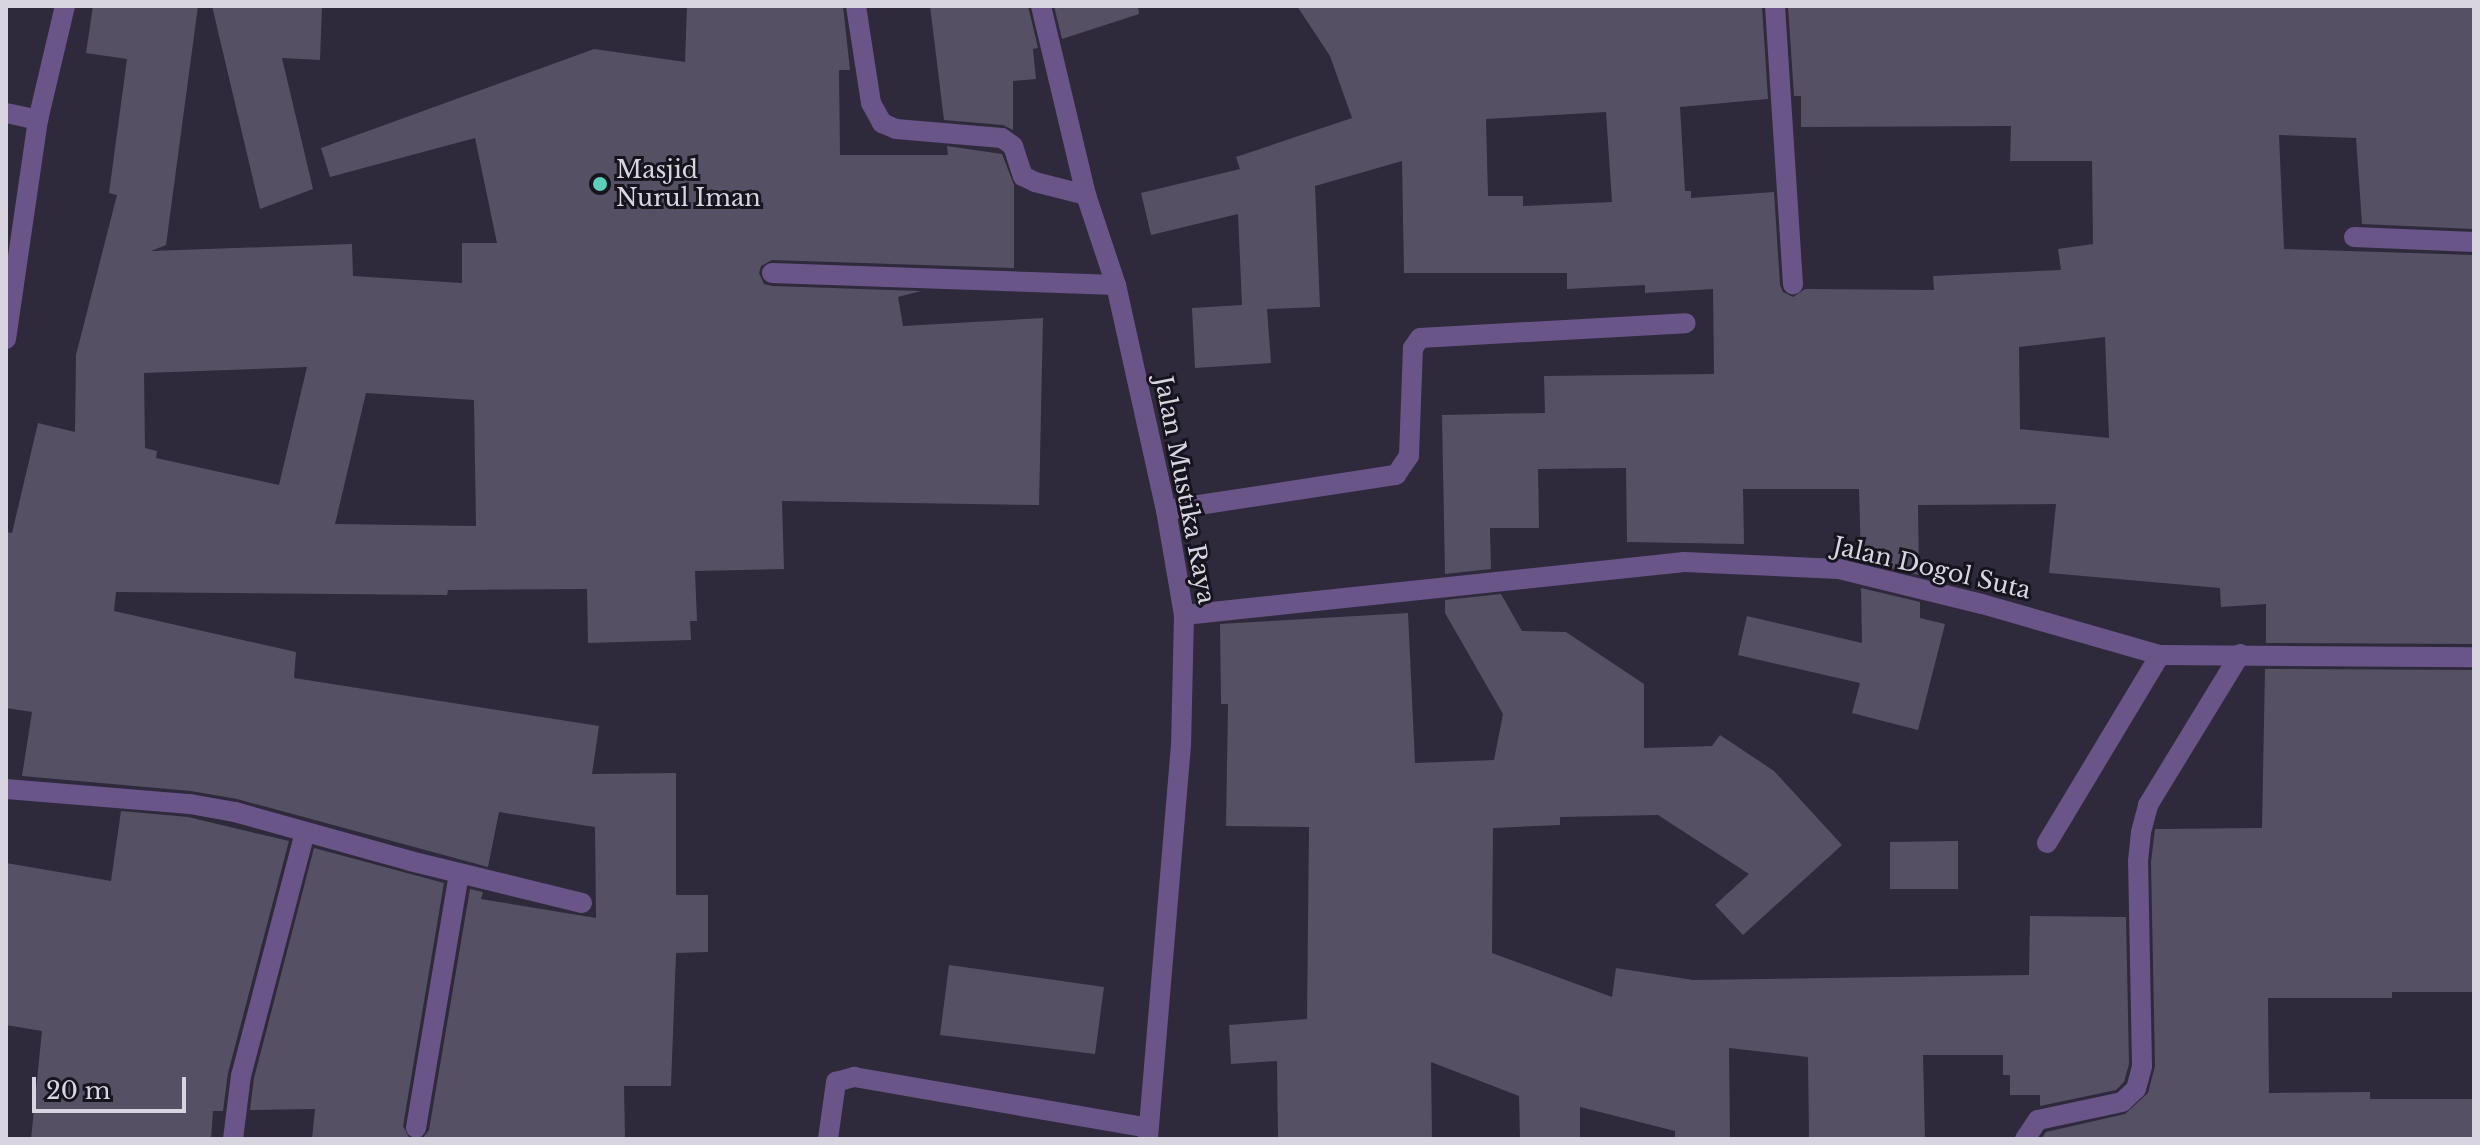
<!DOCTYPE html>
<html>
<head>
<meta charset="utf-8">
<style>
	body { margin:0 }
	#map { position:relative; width:2480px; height:1145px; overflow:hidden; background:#2f293c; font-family:"Libre Baskerville",serif }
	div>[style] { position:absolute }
	.building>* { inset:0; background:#565065 }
	.minor>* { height:20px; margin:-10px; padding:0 10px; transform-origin:10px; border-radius:10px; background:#695588 }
	.dots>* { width:22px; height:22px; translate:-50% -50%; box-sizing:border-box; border:4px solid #16141c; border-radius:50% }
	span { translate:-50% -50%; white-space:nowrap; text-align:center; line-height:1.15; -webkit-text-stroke:6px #16141c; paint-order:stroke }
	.poi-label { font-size:24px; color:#d8d5e1 }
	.left { translate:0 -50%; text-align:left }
	.street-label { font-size:24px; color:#d8d5e1 }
	.frame { position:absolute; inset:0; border:8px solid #d8d5e1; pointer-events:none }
	.scale { position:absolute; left:32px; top:1077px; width:154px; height:36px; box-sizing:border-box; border:4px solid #d8d5e1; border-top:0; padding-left:10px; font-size:24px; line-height:28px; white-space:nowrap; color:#d8d5e1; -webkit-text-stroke:6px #16141c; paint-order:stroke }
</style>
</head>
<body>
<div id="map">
	<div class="building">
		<div style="clip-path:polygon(evenodd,93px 6px,198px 6px,166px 245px,151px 251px,352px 244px,353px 276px,462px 283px,462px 243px,497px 243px,475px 138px,330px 177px,321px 148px,594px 49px,685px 62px,687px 6px,843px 6px,850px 70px,839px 70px,840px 155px,948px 155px,947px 146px,1002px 154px,1014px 185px,1014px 268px,772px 260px,761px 266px,759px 273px,764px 284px,772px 286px,921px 291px,898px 297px,903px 326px,1043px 318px,1039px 505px,782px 501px,784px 569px,695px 571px,697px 621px,690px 621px,691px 640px,588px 643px,587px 589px,448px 590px,447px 595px,116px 592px,114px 611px,296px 652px,294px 678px,599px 726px,592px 774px,676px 773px,676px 895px,708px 895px,708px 952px,676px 953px,671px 1086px,624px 1086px,625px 1139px,422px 1139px,429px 1130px,470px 889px,483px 892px,481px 899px,596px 918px,595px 827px,499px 812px,488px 867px,237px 799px,191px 791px,22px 776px,32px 712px,6px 708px,6px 532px,12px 533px,38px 423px,75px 432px,76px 355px,117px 195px,109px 193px,127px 59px,86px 53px,93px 6px,307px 367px,279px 485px,156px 458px,157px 451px,145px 448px,144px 373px,307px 367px,93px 6px,366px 393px,474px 400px,476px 526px,335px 524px,366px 393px)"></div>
		<div style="clip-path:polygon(212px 6px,322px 6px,320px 60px,282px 58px,313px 189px,260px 209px)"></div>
		<div style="clip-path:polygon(930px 6px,1028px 6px,1038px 48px,1033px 49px,1036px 79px,1013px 81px,1013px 130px,1003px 125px,944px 120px)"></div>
		<div style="clip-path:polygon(1054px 6px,1138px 6px,1139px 14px,1062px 39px)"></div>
		<div style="clip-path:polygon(evenodd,1297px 6px,1762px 6px,1768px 99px,1680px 107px,1685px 191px,1691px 191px,1691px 198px,1774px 192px,1780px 285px,1783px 292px,1793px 297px,1805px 289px,1934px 290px,1933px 276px,2061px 270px,2058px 249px,2093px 244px,2092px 161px,2010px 161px,2011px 126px,1801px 127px,1801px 96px,1794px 96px,1788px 6px,2474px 6px,2474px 229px,2362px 224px,2356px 138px,2279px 135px,2284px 249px,2474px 255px,2474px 644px,2266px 643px,2266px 604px,2221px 607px,2220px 588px,2049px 573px,2056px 504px,1918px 505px,1919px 575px,1861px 561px,1859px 489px,1743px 489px,1744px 544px,1627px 542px,1626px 468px,1538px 469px,1539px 528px,1490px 528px,1491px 569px,1445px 574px,1442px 415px,1545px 413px,1544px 376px,1714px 374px,1713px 289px,1645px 293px,1645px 285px,1567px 289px,1567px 273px,1404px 273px,1402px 161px,1315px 186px,1320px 307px,1267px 309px,1271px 363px,1195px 368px,1192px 308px,1242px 305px,1238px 214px,1151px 235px,1141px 193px,1240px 169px,1236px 157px,1352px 118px,1330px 56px,1297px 6px,1606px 112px,1612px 202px,1523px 206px,1523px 196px,1488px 196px,1486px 119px,1606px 112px,1297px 6px,2105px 337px,2109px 438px,2020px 429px,2019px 347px,2105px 337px)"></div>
		<div style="clip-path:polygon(1861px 588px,1920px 602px,1920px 618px,1945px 624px,1918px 730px,1852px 713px,1860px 683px,1738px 655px,1747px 616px,1862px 643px)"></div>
		<div style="clip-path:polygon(1501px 594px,1522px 631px,1566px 632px,1644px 684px,1644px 748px,1712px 746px,1720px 735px,1774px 771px,1842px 845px,1743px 935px,1715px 905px,1749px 874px,1658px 815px,1560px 817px,1560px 825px,1493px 828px,1492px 953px,1612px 997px,1616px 968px,1693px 980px,2029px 975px,2030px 916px,2126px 917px,2129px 1064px,2124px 1082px,2116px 1090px,2040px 1106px,2040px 1095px,2010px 1095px,2010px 1075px,2003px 1075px,2003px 1055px,1923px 1055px,1925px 1139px,1809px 1139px,1808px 1057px,1729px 1048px,1730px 1139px,1675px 1139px,1675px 1131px,1580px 1107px,1580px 1139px,1520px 1139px,1519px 1096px,1431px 1062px,1432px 1139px,1278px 1139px,1277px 1061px,1231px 1064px,1229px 1025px,1307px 1019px,1309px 827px,1226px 826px,1228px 704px,1221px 704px,1220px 624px,1408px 613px,1415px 763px,1494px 760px,1503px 714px,1445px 613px,1445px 600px)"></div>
		<div style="clip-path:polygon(2265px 669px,2474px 670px,2474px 992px,2392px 992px,2392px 998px,2268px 998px,2269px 1093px,2370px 1092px,2370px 1099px,2474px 1099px,2474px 1139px,2041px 1139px,2046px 1132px,2125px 1114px,2148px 1093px,2155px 1066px,2151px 862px,2155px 829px,2262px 828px)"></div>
		<div style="clip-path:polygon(121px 811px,188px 817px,289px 841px,228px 1073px,223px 1111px,213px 1111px,211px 1139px,31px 1139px,42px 1031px,6px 1025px,6px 863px,111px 881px)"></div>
		<div style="clip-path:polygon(1958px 841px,1958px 889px,1890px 889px,1890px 842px)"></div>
		<div style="clip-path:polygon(314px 848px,444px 883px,403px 1126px,410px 1139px,312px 1139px,315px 1109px,250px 1110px,254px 1078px)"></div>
		<div style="clip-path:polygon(949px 965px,1104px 987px,1095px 1054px,940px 1035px)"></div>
	</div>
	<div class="minor">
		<div style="left:856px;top:6px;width:98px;rotate:81.2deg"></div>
		<div style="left:871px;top:103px;width:23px;rotate:61deg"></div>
		<div style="left:882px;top:123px;width:15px;rotate:23deg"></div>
		<div style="left:896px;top:129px;width:106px;rotate:4.9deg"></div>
		<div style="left:1002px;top:138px;width:14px;rotate:36deg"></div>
		<div style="left:1013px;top:146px;width:32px;rotate:72deg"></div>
		<div style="left:1023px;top:176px;width:13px;rotate:27deg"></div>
		<div style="left:1035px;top:182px;width:53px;rotate:14.3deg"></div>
		<div style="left:1041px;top:6px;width:194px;rotate:76.6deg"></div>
		<div style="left:1086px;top:195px;width:95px;rotate:71.6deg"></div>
		<div style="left:1116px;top:285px;width:230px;rotate:77.5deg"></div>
		<div style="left:1166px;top:510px;width:107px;rotate:80.3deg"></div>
		<div style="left:1184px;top:615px;width:130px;rotate:91.3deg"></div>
		<div style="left:1181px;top:745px;width:395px;rotate:94.8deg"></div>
		<div style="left:1775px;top:6px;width:279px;rotate:86.3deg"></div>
		<div style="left:6px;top:113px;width:33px;rotate:12deg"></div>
		<div style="left:2354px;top:237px;width:120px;rotate:2.4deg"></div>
		<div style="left:772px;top:273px;width:344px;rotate:2deg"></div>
		<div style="left:6px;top:339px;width:221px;rotate:-81.7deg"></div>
		<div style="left:38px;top:120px;width:117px;rotate:-76.7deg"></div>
		<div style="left:1166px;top:510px;width:233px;rotate:-8.7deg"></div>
		<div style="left:1396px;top:475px;width:23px;rotate:-56deg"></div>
		<div style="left:1409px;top:456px;width:108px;rotate:-87.9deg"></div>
		<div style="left:1413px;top:348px;width:12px;rotate:-55deg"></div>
		<div style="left:1420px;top:338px;width:266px;rotate:-3.2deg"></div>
		<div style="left:1184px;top:615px;width:503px;rotate:-6.05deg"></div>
		<div style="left:1684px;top:562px;width:155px;rotate:2.6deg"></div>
		<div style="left:1839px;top:569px;width:147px;rotate:13.8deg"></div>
		<div style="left:1982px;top:604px;width:185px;rotate:16deg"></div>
		<div style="left:2160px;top:655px;width:314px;rotate:0.4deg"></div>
		<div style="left:6px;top:789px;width:185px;rotate:4.7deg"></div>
		<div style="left:190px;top:804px;width:46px;rotate:10.1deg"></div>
		<div style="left:235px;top:812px;width:182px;rotate:15.6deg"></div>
		<div style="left:410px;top:861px;width:177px;rotate:13.7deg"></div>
		<div style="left:2047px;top:843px;width:219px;rotate:-59deg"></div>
		<div style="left:416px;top:1128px;width:258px;rotate:-80.4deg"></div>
		<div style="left:233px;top:1139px;width:64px;rotate:-82.8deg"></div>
		<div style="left:241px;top:1076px;width:252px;rotate:-75.3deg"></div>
		<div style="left:828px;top:1139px;width:58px;rotate:-82deg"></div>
		<div style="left:836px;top:1082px;width:19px;rotate:-16deg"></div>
		<div style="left:854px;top:1077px;width:299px;rotate:9.8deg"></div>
		<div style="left:2025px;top:1139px;width:23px;rotate:-56deg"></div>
		<div style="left:2038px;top:1120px;width:86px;rotate:-12.1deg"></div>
		<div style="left:2122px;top:1102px;width:19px;rotate:-43deg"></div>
		<div style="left:2136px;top:1089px;width:24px;rotate:-75deg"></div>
		<div style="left:2142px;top:1066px;width:205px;rotate:-91.1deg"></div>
		<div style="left:2138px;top:861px;width:29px;rotate:-84deg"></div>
		<div style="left:2141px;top:832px;width:28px;rotate:-75deg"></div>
		<div style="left:2148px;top:805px;width:177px;rotate:-58.6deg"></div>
	</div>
	<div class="dots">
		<div style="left:600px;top:184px;background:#5cceba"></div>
	</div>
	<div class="poi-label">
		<span class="left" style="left:616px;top:184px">Masjid<br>Nurul Iman</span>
	</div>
	<div class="street-label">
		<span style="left:1185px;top:490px;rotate:79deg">Jalan Mustika Raya</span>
		<span style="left:1932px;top:568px;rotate:13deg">Jalan Dogol Suta</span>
	</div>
	<div class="frame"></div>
	<div class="scale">20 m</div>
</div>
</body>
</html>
